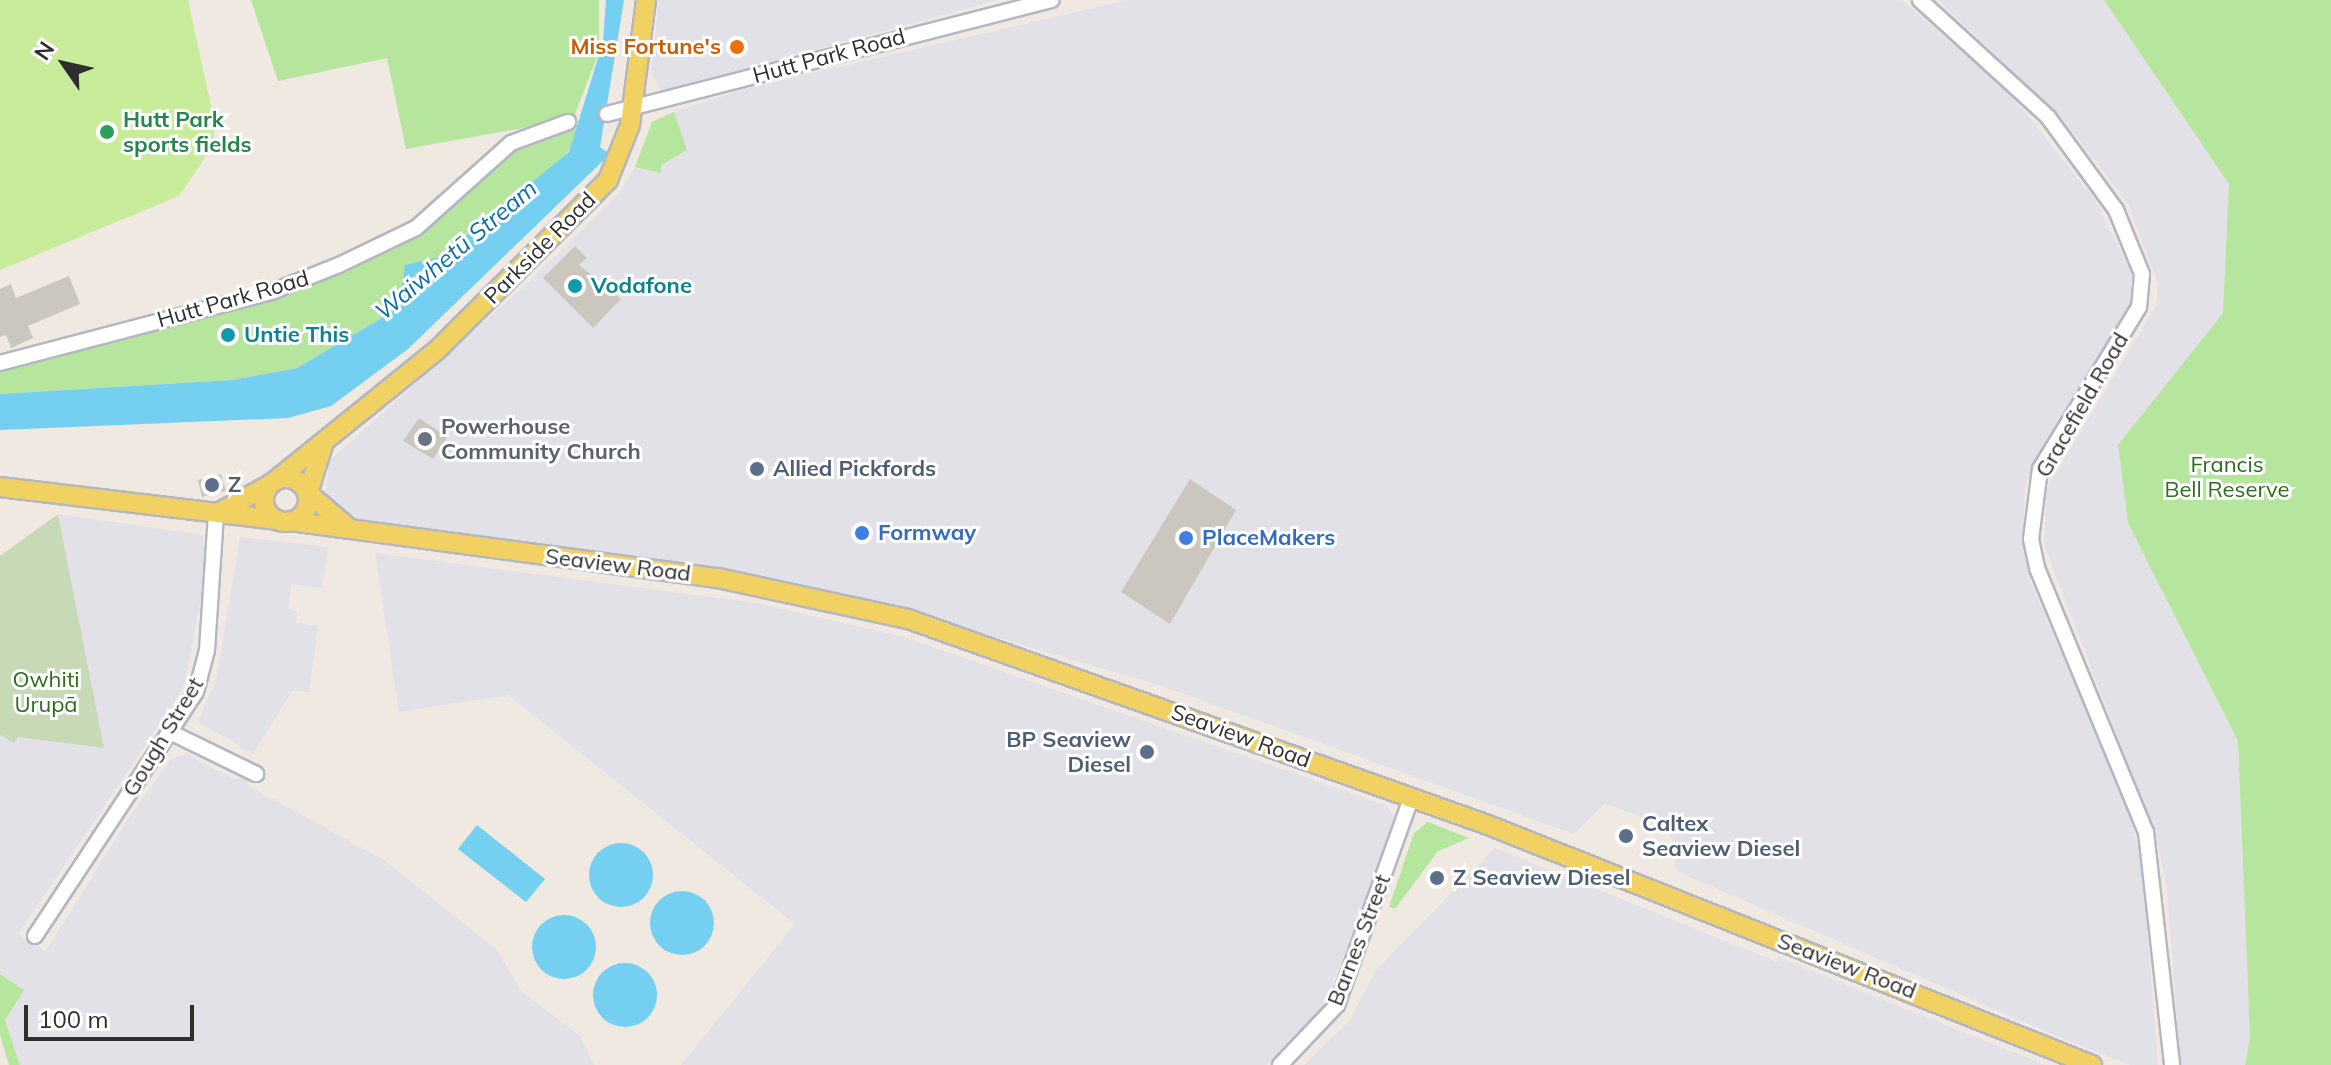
<!DOCTYPE html>
<html>
<head>
<meta charset="utf-8">
<style>
	body { margin:0 }
	#map { position:relative; width:2331px; height:1065px; overflow:hidden; background:#efe9e1; font-family:Mulish,sans-serif }
	div>[style] { position:absolute }
	.industrial>* { inset:0; background:#e3e1e8 }
	.green>* { inset:0; background:#b6e59e }
	.cemetery>* { inset:0; background:#c8d9b8 }
	.pitch>* { inset:0; background:#c9ec9a }
	.water>* { inset:0; background:#75cff0 }
	.round { border-radius:50% }
	.building>* { inset:0; background:#cbc7bf }
	.roads { filter:drop-shadow(2px 0 #b4b7c1) drop-shadow(-2px 0 #b4b7c1) drop-shadow(0 2px #b4b7c1) drop-shadow(0 -2px #b4b7c1) }
	.minor>* { height:14px; margin:-7px; padding:0 7px; transform-origin:7px; border-radius:7px; background:#fff }
	.major>* { height:18px; margin:-9px; padding:0 9px; transform-origin:9px; border-radius:9px; background:#f2d163 }
	.major>.ring { margin:-9px; padding:0; box-sizing:content-box; background:none; border:18px solid #f2d163; border-radius:50% }
	.dots>* { width:22px; height:22px; translate:-50% -50%; box-sizing:border-box; border:4px solid #fff; border-radius:50% }
	span { translate:-50% -50%; white-space:nowrap; text-align:center; line-height:1.15; -webkit-text-stroke:6px #fff; paint-order:stroke }
	.food-label { font-size:22px; color:#c56008; font-weight:700 }
	.right { translate:-100% -50%; text-align:right }
	.street-label { font-size:22px; color:#2e2e2e }
	.leisure-label { font-size:22px; color:#27864d; font-weight:700 }
	.left { translate:0 -50%; text-align:left }
	.culture-label { font-size:22px; color:#0d838f; font-weight:700 }
	.worship-label { font-size:22px; color:#5b616d; font-weight:700 }
	.park-label { font-size:22px; color:#2c6e1b }
	.service-label { font-size:22px; color:#4e5e75; font-weight:700 }
	.shop-label { font-size:22px; color:#366cbe; font-weight:700 }
	.water-label { font-size:24px; color:#0d6fa3; font-style:italic }
	.north { position:absolute; left:24px; top:24px; width:80px; height:80px; -webkit-text-stroke:6px #fff; paint-order:stroke; rotate:304deg; font-size:22px; font-weight:700; line-height:32px; text-align:center; color:#2e2e2e }
	.north::after { content:''; display:block; margin:auto; width:28px; height:36px; background:#2e2e2e; clip-path:polygon(50% 0,100% 100%,50% 72%,0 100%) }
	.scale { position:absolute; left:24px; top:1005px; width:170px; height:36px; box-sizing:border-box; border:4px solid #2e2e2e; border-top:0; padding-left:10px; font-size:24px; line-height:28px; white-space:nowrap; color:#2e2e2e; -webkit-text-stroke:6px #fff; paint-order:stroke }
</style>
</head>
<body>
<div id="map">
	<div class="industrial">
		<div style="clip-path:polygon(659px 0,998px 0,662px 92px,651px 73px)"></div>
		<div style="clip-path:polygon(1128px 0,1902px 0,2011px 95px,2095px 200px,2131px 272px,2131px 301px,2025px 485px,2023px 535px,2030px 581px,2128px 808px,2142px 866px,2158px 1065px,2130px 1065px,2061px 1038px,1676px 871px,1674px 841px,1662px 825px,1605px 803px,1574px 834px,1162px 686px,869px 600px,760px 578px,351px 523px,325px 501px,329px 461px,532px 279px,619px 193px,635px 167px,647px 172px,687px 150px,674px 112px,744px 89px)"></div>
		<div style="clip-path:polygon(1938px 0,2104px 0,2229px 184px,2223px 313px,2118px 446px,2128px 523px,2238px 741px,2250px 1038px,2245px 1065px,2180px 1065px,2167px 889px,2157px 839px,2044px 545px,2047px 488px,2156px 306px,2158px 283px,2128px 204px,2063px 119px)"></div>
		<div style="clip-path:polygon(58px 514px,203px 535px,206px 574px,183px 689px,18px 934px,46px 951px,132px 813px,171px 759px,186px 754px,234px 779px,243px 774px,250px 779px,247px 785px,384px 860px,497px 950px,521px 991px,581px 1037px,594px 1065px,20px 1065px,5px 1020px,23px 990px,0 974px,0 735px,14px 743px,18px 737px,104px 748px)"></div>
		<div style="clip-path:polygon(240px 537px,328px 547px,322px 588px,292px 584px,288px 609px,297px 611px,296px 623px,318px 626px,309px 692px,292px 691px,253px 754px,198px 721px,217px 677px)"></div>
		<div style="clip-path:polygon(375px 553px,757px 603px,901px 636px,1385px 805px,1396px 818px,1392px 834px,1324px 1005px,1266px 1065px,681px 1065px,795px 924px,508px 695px,399px 712px)"></div>
		<div style="clip-path:polygon(1495px 848px,1778px 962px,1778px 957px,2045px 1065px,1304px 1065px,1350px 1020px,1375px 971px)"></div>
	</div>
	<div class="green">
		<div style="clip-path:polygon(251px 0,599px 0,599px 52px,573px 119px,406px 149px,387px 58px,278px 81px)"></div>
		<div style="clip-path:polygon(2104px 0,2331px 0,2331px 1065px,2245px 1065px,2250px 1038px,2238px 741px,2128px 523px,2118px 445px,2223px 313px,2229px 184px)"></div>
		<div style="clip-path:polygon(674px 112px,687px 150px,661px 165px,661px 173px,635px 167px,652px 122px)"></div>
		<div style="clip-path:polygon(577px 129px,569px 151px,537px 184px,440px 257px,412px 266px,401px 295px,380px 319px,297px 368px,232px 380px,0 394px,0 370px,299px 289px,397px 248px,501px 156px,527px 141px)"></div>
		<div style="clip-path:polygon(1428px 822px,1469px 838px,1438px 851px,1395px 909px,1389px 907px,1414px 833px)"></div>
		<div style="clip-path:polygon(0 974px,24px 990px,5px 1020px,20px 1065px,9px 1065px,0 1035px)"></div>
	</div>
	<div class="cemetery">
		<div style="clip-path:polygon(58px 514px,104px 748px,18px 737px,14px 743px,0 735px,0 556px)"></div>
	</div>
	<div class="pitch">
		<div style="clip-path:polygon(0 0,188px 0,214px 120px,214px 144px,179px 196px,0 270px)"></div>
	</div>
	<div class="water">
		<div style="clip-path:polygon(606px 0,624px 0,600px 147px,610px 154px,408px 349px,331px 406px,288px 418px,0 430px,0 394px,232px 380px,297px 368px,380px 319px,401px 295px,405px 265px,440px 257px,569px 152px,603px 42px)"></div>
		<div style="clip-path:polygon(477px 825px,545px 879px,526px 902px,458px 849px)"></div>
		<div class="round" style="left:589px;top:843px;width:64px;height:64px"></div>
		<div class="round" style="left:650px;top:891px;width:64px;height:64px"></div>
		<div class="round" style="left:532px;top:915px;width:64px;height:64px"></div>
		<div class="round" style="left:593px;top:963px;width:64px;height:64px"></div>
	</div>
	<div class="building">
		<div style="clip-path:polygon(575px 246px,587px 258px,579px 265px,621px 299px,593px 328px,543px 278px)"></div>
		<div style="clip-path:polygon(69px 276px,80px 304px,28px 326px,33px 338px,11px 348px,6px 335px,0 337px,0 289px,11px 284px,16px 298px)"></div>
		<div style="clip-path:polygon(419px 418px,447px 437px,433px 459px,403px 441px)"></div>
		<div style="clip-path:polygon(221px 474px,226px 491px,202px 497px,198px 480px)"></div>
		<div style="clip-path:polygon(1190px 479px,1236px 510px,1170px 624px,1121px 592px)"></div>
	</div>
	<div class="roads">
		<div class="minor">
			<div style="left:1920px;top:0;width:173px;rotate:42.4deg"></div>
			<div style="left:2048px;top:117px;width:115px;rotate:53.8deg"></div>
			<div style="left:2116px;top:210px;width:69px;rotate:67.9deg"></div>
			<div style="left:2142px;top:274px;width:33px;rotate:95deg"></div>
			<div style="left:2139px;top:307px;width:190px;rotate:121.4deg"></div>
			<div style="left:2040px;top:469px;width:71px;rotate:97.3deg"></div>
			<div style="left:2031px;top:539px;width:30px;rotate:78deg"></div>
			<div style="left:2037px;top:568px;width:286px;rotate:67.6deg"></div>
			<div style="left:2146px;top:832px;width:234px;rotate:83.6deg"></div>
			<div style="left:607px;top:114px;width:459px;rotate:-14.4deg"></div>
			<div style="left:0;top:363px;width:280px;rotate:-14.7deg"></div>
			<div style="left:271px;top:292px;width:73px;rotate:-21.7deg"></div>
			<div style="left:339px;top:265px;width:85px;rotate:-25.7deg"></div>
			<div style="left:416px;top:228px;width:127px;rotate:-41.8deg"></div>
			<div style="left:511px;top:143px;width:61px;rotate:-20.2deg"></div>
			<div style="left:170px;top:732px;width:96px;rotate:26deg"></div>
			<div style="left:35px;top:936px;width:292px;rotate:-56.6deg"></div>
			<div style="left:196px;top:692px;width:43px;rotate:-75.3deg"></div>
			<div style="left:207px;top:650px;width:137px;rotate:-86.2deg"></div>
			<div style="left:1280px;top:1065px;width:83px;rotate:-46.5deg"></div>
			<div style="left:1337px;top:1005px;width:220px;rotate:-70.3deg"></div>
		</div>
		<div class="major">
			<div style="left:324px;top:442px;width:53px;rotate:107.4deg"></div>
			<div style="left:308px;top:493px;width:55px;rotate:40.6deg"></div>
			<div class="ring" style="left:264px;top:478px;width:26px;height:26px"></div>
			<div style="left:276px;top:480px;width:207px;rotate:-38.9deg"></div>
			<div style="left:437px;top:350px;width:241px;rotate:-44.8deg"></div>
			<div style="left:608px;top:180px;width:59px;rotate:-68.2deg"></div>
			<div style="left:630px;top:125px;width:126px;rotate:-82.7deg"></div>
			<div style="left:0;top:487px;width:280px;rotate:6.8deg"></div>
			<div style="left:218px;top:513px;width:60px;rotate:-28.7deg"></div>
			<div style="left:290px;top:521px;width:432px;rotate:7.6deg"></div>
			<div style="left:718px;top:578px;width:194px;rotate:12.2deg"></div>
			<div style="left:908px;top:619px;width:615px;rotate:19.55deg"></div>
			<div style="left:1488px;top:825px;width:650px;rotate:21.67deg"></div>
		</div>
	</div>
	<div class="dots">
		<div style="left:737px;top:47px;background:#e8710a"></div>
		<div style="left:107px;top:132px;background:#2e9e5b"></div>
		<div style="left:575px;top:286px;background:#0f9aa8"></div>
		<div style="left:228px;top:335px;background:#0f9aa8"></div>
		<div style="left:425px;top:439px;background:#6b7280"></div>
		<div style="left:757px;top:469px;background:#5c6f8a"></div>
		<div style="left:212px;top:485px;background:#5c6f8a"></div>
		<div style="left:862px;top:533px;background:#3f7fe0"></div>
		<div style="left:1186px;top:538px;background:#3f7fe0"></div>
		<div style="left:1147px;top:752px;background:#5c6f8a"></div>
		<div style="left:1626px;top:836px;background:#5c6f8a"></div>
		<div style="left:1437px;top:878px;background:#5c6f8a"></div>
	</div>
	<div class="food-label">
		<span class="right" style="left:721px;top:47px">Miss Fortune's</span>
	</div>
	<div class="street-label">
		<span style="left:829px;top:56px;rotate:-15deg">Hutt Park Road</span>
		<span style="left:540px;top:248px;rotate:-45deg">Parkside Road</span>
		<span style="left:233px;top:299px;rotate:-16deg">Hutt Park Road</span>
		<span style="left:2082px;top:405px;rotate:-60deg">Gracefield Road</span>
		<span style="left:618px;top:565px;rotate:7deg">Seaview Road</span>
		<span style="left:1241px;top:736px;rotate:20deg">Seaview Road</span>
		<span style="left:163px;top:737px;rotate:-59deg">Gough Street</span>
		<span style="left:1359px;top:940px;rotate:-69deg">Barnes Street</span>
		<span style="left:1847px;top:966px;rotate:21deg">Seaview Road</span>
	</div>
	<div class="leisure-label">
		<span class="left" style="left:123px;top:132px">Hutt Park<br>sports fields</span>
	</div>
	<div class="culture-label">
		<span class="left" style="left:591px;top:286px">Vodafone</span>
		<span class="left" style="left:244px;top:335px">Untie This</span>
	</div>
	<div class="worship-label">
		<span class="left" style="left:441px;top:439px">Powerhouse<br>Community Church</span>
	</div>
	<div class="park-label">
		<span style="left:2227px;top:477px">Francis<br>Bell Reserve</span>
		<span style="left:46px;top:692px">Owhiti<br>Urupā</span>
	</div>
	<div class="service-label">
		<span class="left" style="left:773px;top:469px">Allied Pickfords</span>
		<span class="left" style="left:228px;top:485px">Z</span>
		<span class="right" style="left:1131px;top:752px">BP Seaview<br>Diesel</span>
		<span class="left" style="left:1642px;top:836px">Caltex<br>Seaview Diesel</span>
		<span class="left" style="left:1453px;top:878px">Z Seaview Diesel</span>
	</div>
	<div class="shop-label">
		<span class="left" style="left:878px;top:533px">Formway</span>
		<span class="left" style="left:1202px;top:538px">PlaceMakers</span>
	</div>
	<div class="water-label">
		<span style="left:456px;top:250px;rotate:-40deg">Waiwhetū Stream</span>
	</div>
	<div class="north">N</div>
	<div class="scale">100 m</div>
</div>
</body>
</html>
